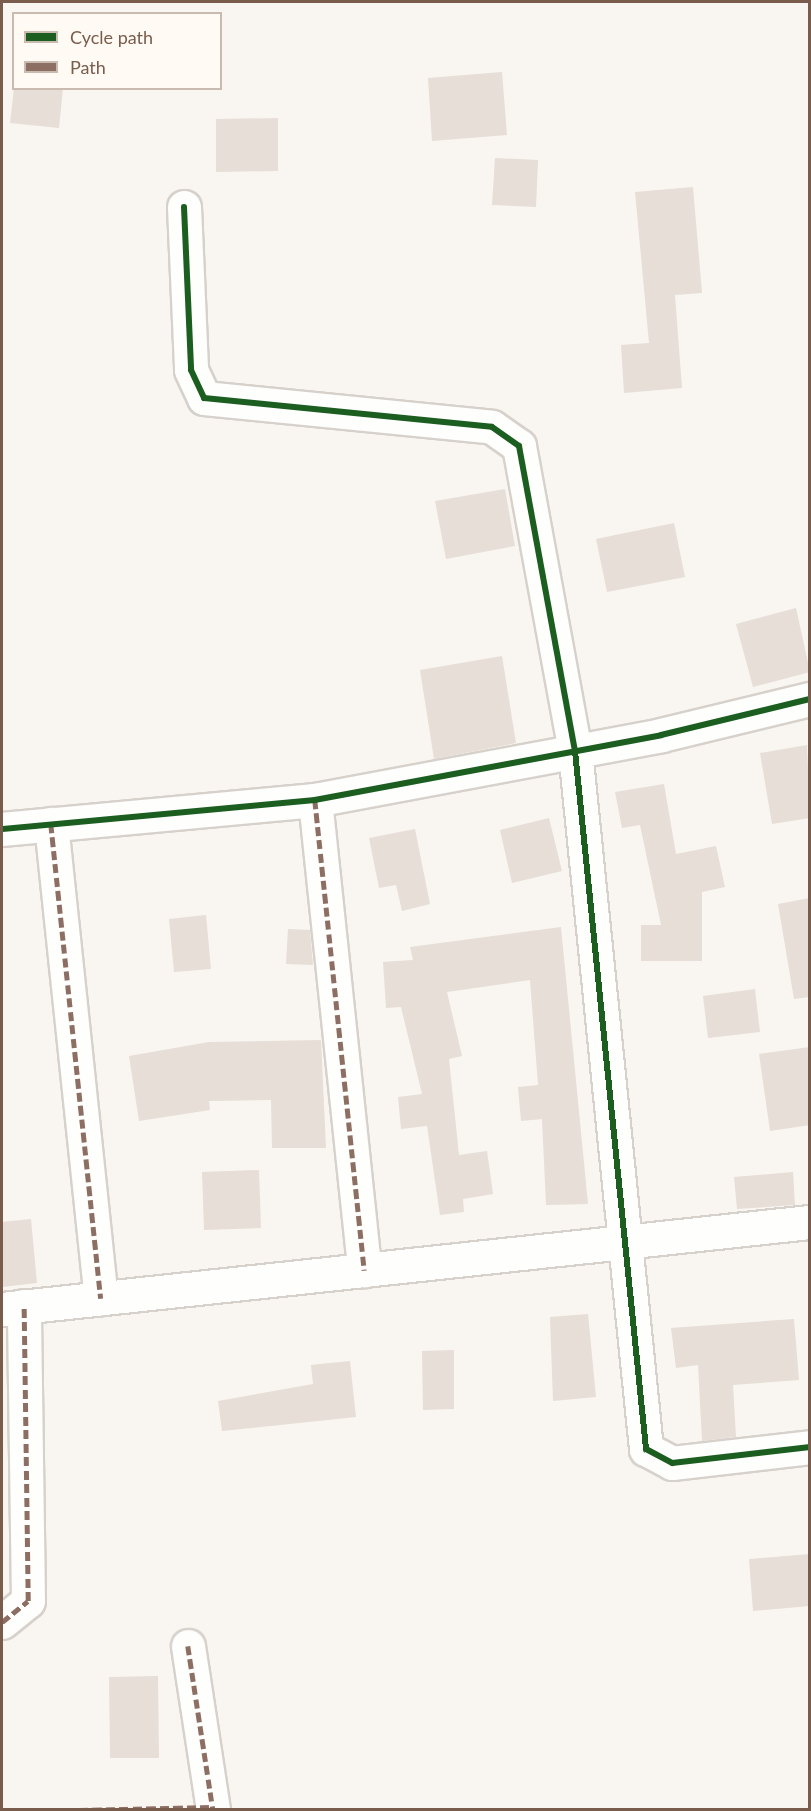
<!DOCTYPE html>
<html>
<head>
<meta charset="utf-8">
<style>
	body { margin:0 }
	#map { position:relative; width:811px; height:1811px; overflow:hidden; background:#f9f5f0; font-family:Lato,sans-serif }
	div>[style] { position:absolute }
	.building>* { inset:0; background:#e6ded7 }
	.roads { filter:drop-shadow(2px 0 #d7d1cb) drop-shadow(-2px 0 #d7d1cb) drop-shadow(0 2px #d7d1cb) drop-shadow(0 -2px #d7d1cb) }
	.street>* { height:33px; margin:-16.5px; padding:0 16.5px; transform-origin:16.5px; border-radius:16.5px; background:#fefefd }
	.quiet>* { height:4.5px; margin-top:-2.25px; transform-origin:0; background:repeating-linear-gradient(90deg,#8d6e63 0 9px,transparent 0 13.5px) }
	.cycleway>* { height:6px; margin:-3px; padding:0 3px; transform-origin:3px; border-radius:3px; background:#1b5e20 }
	span { translate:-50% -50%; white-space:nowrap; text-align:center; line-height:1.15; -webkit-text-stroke:6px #fffaf3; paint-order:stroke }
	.frame { position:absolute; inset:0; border:3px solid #7a5c4d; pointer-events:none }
	.legend { position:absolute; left:12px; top:12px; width:210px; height:78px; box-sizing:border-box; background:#fffaf3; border:2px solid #cabbb1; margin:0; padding:8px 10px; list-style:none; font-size:18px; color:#7a5c4d }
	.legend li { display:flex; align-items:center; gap:12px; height:30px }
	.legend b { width:30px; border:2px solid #cabbb1 }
</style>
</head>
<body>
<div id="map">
	<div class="building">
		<div style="clip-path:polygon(502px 72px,507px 135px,432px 141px,428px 78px)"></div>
		<div style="clip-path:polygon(14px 88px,63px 88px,59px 128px,10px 123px)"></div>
		<div style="clip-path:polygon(278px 118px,278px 171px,216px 172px,216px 119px)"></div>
		<div style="clip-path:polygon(495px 158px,538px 160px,536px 207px,492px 205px)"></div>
		<div style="clip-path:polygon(693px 187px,702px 293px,675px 295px,682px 388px,624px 393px,621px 345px,649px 343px,635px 192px)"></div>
		<div style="clip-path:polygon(505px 489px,515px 546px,446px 559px,435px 501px)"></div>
		<div style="clip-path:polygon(674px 523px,685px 577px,607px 592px,596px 539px)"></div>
		<div style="clip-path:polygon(796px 608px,810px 672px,753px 687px,736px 624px)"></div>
		<div style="clip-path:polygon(502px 656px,516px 743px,434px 759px,420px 670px)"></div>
		<div style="clip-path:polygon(807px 745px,810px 818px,772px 824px,760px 753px)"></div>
		<div style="clip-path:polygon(664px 784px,676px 854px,716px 846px,725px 887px,702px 892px,702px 961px,641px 961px,641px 925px,661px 925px,640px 825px,622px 828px,615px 792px)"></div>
		<div style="clip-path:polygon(549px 818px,562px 871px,512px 883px,500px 830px)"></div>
		<div style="clip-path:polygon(415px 829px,430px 904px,402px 911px,396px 885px,379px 888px,369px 838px)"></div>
		<div style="clip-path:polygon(810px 898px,810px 997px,794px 999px,778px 904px)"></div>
		<div style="clip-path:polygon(206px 915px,211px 969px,174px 972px,169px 919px)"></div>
		<div style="clip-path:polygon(561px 927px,588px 1204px,546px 1205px,542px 1119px,521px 1121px,518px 1087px,538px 1085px,530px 980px,447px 992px,462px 1056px,449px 1059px,459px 1155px,487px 1151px,493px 1194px,463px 1199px,464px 1212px,440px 1215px,427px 1126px,401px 1129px,398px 1097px,422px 1094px,401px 1007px,386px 1008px,383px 962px,413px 960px,410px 947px)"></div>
		<div style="clip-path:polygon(288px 929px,310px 930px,313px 965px,286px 964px)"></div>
		<div style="clip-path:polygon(755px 989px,760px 1032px,708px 1038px,703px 996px)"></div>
		<div style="clip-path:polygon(321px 1040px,326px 1148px,272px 1148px,271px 1100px,209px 1101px,210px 1110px,139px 1121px,129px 1056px,209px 1042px)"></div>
		<div style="clip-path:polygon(810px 1047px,810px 1125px,770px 1131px,759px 1054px)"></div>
		<div style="clip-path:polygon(259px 1170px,261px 1228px,204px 1230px,202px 1172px)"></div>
		<div style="clip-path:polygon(793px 1172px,795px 1205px,737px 1209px,734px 1177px)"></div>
		<div style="clip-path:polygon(31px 1219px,37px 1283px,2px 1287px,2px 1222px)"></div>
		<div style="clip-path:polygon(588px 1314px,596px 1397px,553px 1401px,550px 1317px)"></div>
		<div style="clip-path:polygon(794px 1319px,799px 1380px,733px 1385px,736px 1437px,702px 1441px,698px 1365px,676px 1368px,671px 1328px)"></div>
		<div style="clip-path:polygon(454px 1350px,454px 1409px,423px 1410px,422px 1351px)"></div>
		<div style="clip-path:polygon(350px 1361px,356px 1417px,222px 1431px,218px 1401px,313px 1384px,311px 1365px)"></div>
		<div style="clip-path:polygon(810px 1554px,810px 1606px,753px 1611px,749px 1559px)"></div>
		<div style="clip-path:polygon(158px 1676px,159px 1758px,110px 1758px,109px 1677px)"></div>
	</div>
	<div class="roads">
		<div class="street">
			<div style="left:184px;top:207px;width:163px;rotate:87.5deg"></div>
			<div style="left:191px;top:370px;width:31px;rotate:65deg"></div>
			<div style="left:204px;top:398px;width:289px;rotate:5.7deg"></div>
			<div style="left:492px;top:427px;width:33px;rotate:35deg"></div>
			<div style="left:519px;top:446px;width:310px;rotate:79.6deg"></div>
			<div style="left:575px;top:751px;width:702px;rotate:84.19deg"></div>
			<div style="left:646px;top:1449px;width:30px;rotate:28deg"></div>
			<div style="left:672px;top:1463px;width:139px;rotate:-6.6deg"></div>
			<div style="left:315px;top:800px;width:473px;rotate:84deg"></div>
			<div style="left:51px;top:824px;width:477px;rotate:84deg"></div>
			<div style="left:2px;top:829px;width:314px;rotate:-5.3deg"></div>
			<div style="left:315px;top:800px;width:352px;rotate:-10.6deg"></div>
			<div style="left:661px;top:735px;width:153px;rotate:-13.6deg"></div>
			<div style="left:2px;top:1309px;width:813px;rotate:-6.15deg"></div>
			<div style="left:2px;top:1622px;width:33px;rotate:-39deg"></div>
			<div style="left:28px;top:1601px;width:295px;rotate:-90.8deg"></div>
			<div style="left:188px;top:1646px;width:166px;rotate:81.3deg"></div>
		</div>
	</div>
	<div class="quiet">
		<div style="left:315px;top:800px;width:473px;rotate:84deg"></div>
		<div style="left:51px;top:824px;width:477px;rotate:84deg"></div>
		<div style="left:2px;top:1622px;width:33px;rotate:-39deg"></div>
		<div style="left:28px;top:1601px;width:295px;rotate:-90.8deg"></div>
		<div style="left:188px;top:1646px;width:166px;rotate:81.3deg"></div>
		<div style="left:79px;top:1810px;width:133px;rotate:-1.3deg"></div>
	</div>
	<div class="cycleway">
		<div style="left:184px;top:207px;width:163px;rotate:87.5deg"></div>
		<div style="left:191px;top:370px;width:31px;rotate:65deg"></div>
		<div style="left:204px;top:398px;width:289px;rotate:5.7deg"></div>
		<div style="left:492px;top:427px;width:33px;rotate:35deg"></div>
		<div style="left:519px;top:446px;width:310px;rotate:79.6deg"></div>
		<div style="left:575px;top:751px;width:702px;rotate:84.19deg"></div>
		<div style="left:646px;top:1449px;width:30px;rotate:28deg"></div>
		<div style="left:672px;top:1463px;width:139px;rotate:-6.6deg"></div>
		<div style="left:2px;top:829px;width:314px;rotate:-5.3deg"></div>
		<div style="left:315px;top:800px;width:352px;rotate:-10.6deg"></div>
		<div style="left:661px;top:735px;width:153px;rotate:-13.6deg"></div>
	</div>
	<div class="frame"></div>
	<ul class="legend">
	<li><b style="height:8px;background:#1b5e20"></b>Cycle path</li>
	<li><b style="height:8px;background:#8d6e63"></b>Path</li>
	</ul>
</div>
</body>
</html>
